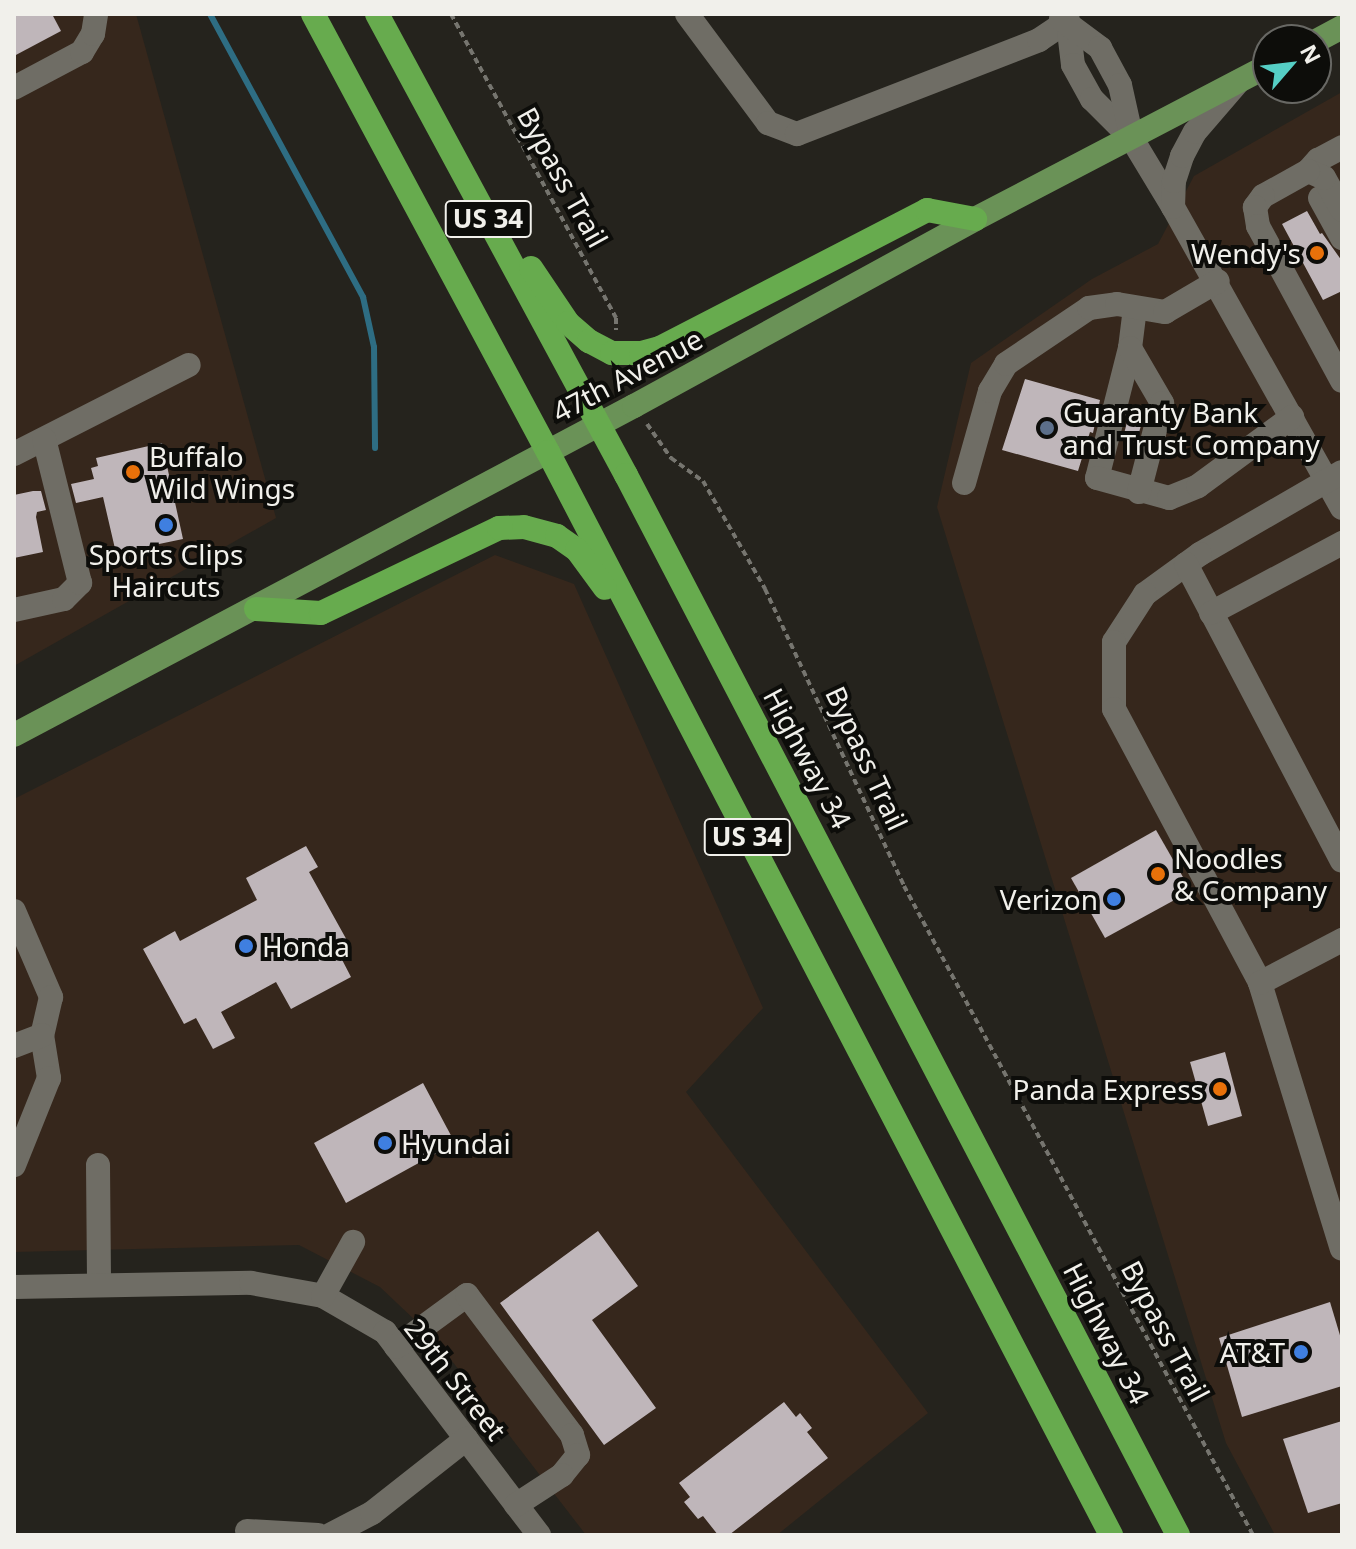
<!DOCTYPE html>
<html>
<head>
<meta charset="utf-8">
<style>
	body { margin:0 }
	#map { position:relative; width:1356px; height:1549px; overflow:hidden; background:#25231d; font-family:"Noto Sans",sans-serif }
	div>[style] { position:absolute }
	.commercial>* { inset:0; background:#36271c }
	.stream>* { height:6px; margin:-3px; padding:0 3px; transform-origin:3px; border-radius:3px; background:#2e6d83 }
	.building>* { inset:0; background:#bfb6ba }
	.path>* { height:4px; margin-top:-2px; transform-origin:0; background:repeating-linear-gradient(90deg,#76756f 0 6px,transparent 0 10px) }
	.minor>* { height:24px; margin:-12px; padding:0 12px; transform-origin:12px; border-radius:12px; background:#6f6d65 }
	.major>* { height:24px; margin:-12px; padding:0 12px; transform-origin:12px; border-radius:12px; background:#6a9257 }
	.highway>* { height:24px; margin:-12px; padding:0 12px; transform-origin:12px; border-radius:12px; background:#67ab4e }
	.dots>* { width:22px; height:22px; translate:-50% -50%; box-sizing:border-box; border:4px solid #0d0d0a; border-radius:50% }
	span { translate:-50% -50%; white-space:nowrap; text-align:center; line-height:1.15; -webkit-text-stroke:8px #0d0d0a; paint-order:stroke }
	.shield-label span { padding:2px 6px; background:#0d0d0a; border:2px solid; border-radius:6px; -webkit-text-stroke-width:0 }
	.shield-label { font-size:26px; color:#f1f0eb; font-weight:700 }
	.street-label { font-size:28px; color:#f1f0eb }
	.poi-label { font-size:28px; color:#f1f0eb }
	.right { translate:-100% -50%; text-align:right }
	.left { translate:0 -50%; text-align:left }
	.frame { position:absolute; inset:0; border:16px solid #f1f0eb; pointer-events:none }
	.north { position:absolute; left:1252px; top:24px; width:80px; height:80px; box-sizing:border-box; background:#0d0d0a; border:2px solid #686864; border-radius:50%; rotate:62deg; font-size:22px; font-weight:700; line-height:32px; text-align:center; color:#f1f0eb }
	.north::after { content:''; display:block; margin:auto; width:28px; height:36px; background:#55cec5; clip-path:polygon(50% 0,100% 100%,50% 72%,0 100%) }
</style>
</head>
<body>
<div id="map">
	<div class="commercial">
		<div style="clip-path:polygon(14px 14px,136px 14px,276px 518px,14px 666px)"></div>
		<div style="clip-path:polygon(1342px 92px,1342px 1535px,1275px 1535px,1226px 1443px,937px 507px,971px 363px,1092px 279px,1158px 244px,1194px 176px)"></div>
		<div style="clip-path:polygon(495px 555px,574px 584px,763px 1008px,686px 1092px,928px 1413px,777px 1535px,586px 1535px,435px 1339px,380px 1287px,299px 1245px,14px 1252px,14px 799px)"></div>
	</div>
	<div class="stream">
		<div style="left:210px;top:14px;width:322px;rotate:61.6deg"></div>
		<div style="left:363px;top:297px;width:51px;rotate:77.6deg"></div>
		<div style="left:374px;top:347px;width:101px;rotate:89.4deg"></div>
	</div>
	<div class="building">
		<div style="clip-path:polygon(14px 14px,52px 14px,61px 31px,14px 56px)"></div>
		<div style="clip-path:polygon(1307px 211px,1320px 234px,1322px 233px,1342px 261px,1342px 291px,1323px 300px,1282px 224px)"></div>
		<div style="clip-path:polygon(1025px 379px,1100px 400px,1093px 433px,1090px 432px,1078px 471px,1002px 450px)"></div>
		<div style="clip-path:polygon(1130px 410px,1144px 415px,1136px 443px,1123px 438px)"></div>
		<div style="clip-path:polygon(162px 443px,183px 539px,116px 553px,103px 497px,76px 503px,71px 484px,94px 479px,91px 468px,98px 466px,96px 458px)"></div>
		<div style="clip-path:polygon(33px 491px,41px 491px,46px 510px,37px 512px,36px 517px,43px 552px,14px 558px,14px 495px)"></div>
		<div style="clip-path:polygon(1156px 830px,1191px 891px,1105px 938px,1071px 878px)"></div>
		<div style="clip-path:polygon(306px 846px,318px 867px,309px 872px,349px 944px,337px 950px,351px 977px,291px 1009px,276px 982px,221px 1012px,235px 1038px,213px 1049px,196px 1018px,184px 1024px,143px 949px,175px 931px,180px 941px,257px 900px,246px 878px)"></div>
		<div style="clip-path:polygon(1225px 1052px,1242px 1116px,1208px 1126px,1190px 1062px)"></div>
		<div style="clip-path:polygon(423px 1083px,455px 1143px,346px 1203px,314px 1143px)"></div>
		<div style="clip-path:polygon(598px 1231px,638px 1286px,592px 1320px,656px 1408px,604px 1445px,500px 1303px)"></div>
		<div style="clip-path:polygon(1330px 1302px,1342px 1342px,1342px 1386px,1242px 1417px,1219px 1338px)"></div>
		<div style="clip-path:polygon(784px 1402px,796px 1417px,800px 1413px,812px 1428px,807px 1432px,828px 1458px,729px 1535px,718px 1535px,703px 1516px,698px 1519px,684px 1502px,690px 1497px,679px 1483px)"></div>
		<div style="clip-path:polygon(1342px 1421px,1342px 1503px,1308px 1513px,1283px 1439px)"></div>
	</div>
	<div class="path">
		<div style="left:451px;top:14px;width:346px;rotate:61.5deg"></div>
		<div style="left:616px;top:318px;width:12px;rotate:90deg"></div>
		<div style="left:647px;top:424px;width:42px;rotate:54.8deg"></div>
		<div style="left:671px;top:458px;width:39px;rotate:36deg"></div>
		<div style="left:703px;top:481px;width:125px;rotate:60.1deg"></div>
		<div style="left:765px;top:589px;width:328px;rotate:64.9deg"></div>
		<div style="left:904px;top:886px;width:737px;rotate:61.73deg"></div>
	</div>
	<div class="minor">
		<div style="left:687px;top:14px;width:136px;rotate:53.4deg"></div>
		<div style="left:768px;top:123px;width:31px;rotate:21deg"></div>
		<div style="left:797px;top:134px;width:260px;rotate:-21.2deg"></div>
		<div style="left:1039px;top:40px;width:32px;rotate:-34deg"></div>
		<div style="left:1067px;top:14px;width:51px;rotate:83.3deg"></div>
		<div style="left:1073px;top:65px;width:39px;rotate:61deg"></div>
		<div style="left:1092px;top:99px;width:57px;rotate:45deg"></div>
		<div style="left:1132px;top:139px;width:79px;rotate:58.9deg"></div>
		<div style="left:1173px;top:207px;width:345px;rotate:60.7deg"></div>
		<div style="left:1061px;top:19px;width:49px;rotate:36.6deg"></div>
		<div style="left:1100px;top:48px;width:42px;rotate:61.6deg"></div>
		<div style="left:1120px;top:85px;width:55px;rotate:77.5deg"></div>
		<div style="left:14px;top:88px;width:77px;rotate:-27.9deg"></div>
		<div style="left:82px;top:52px;width:21px;rotate:-59deg"></div>
		<div style="left:93px;top:34px;width:20px;rotate:-81deg"></div>
		<div style="left:1308px;top:171px;width:15px;rotate:-48deg"></div>
		<div style="left:1318px;top:160px;width:27px;rotate:-28deg"></div>
		<div style="left:1320px;top:198px;width:46px;rotate:61.2deg"></div>
		<div style="left:1173px;top:207px;width:26px;rotate:-88deg"></div>
		<div style="left:1174px;top:181px;width:26px;rotate:-72deg"></div>
		<div style="left:1182px;top:156px;width:27px;rotate:-62deg"></div>
		<div style="left:1195px;top:132px;width:66px;rotate:-49.3deg"></div>
		<div style="left:1342px;top:210px;width:37px;rotate:-119deg"></div>
		<div style="left:1324px;top:178px;width:17px;rotate:-156deg"></div>
		<div style="left:1308px;top:171px;width:51px;rotate:150.9deg"></div>
		<div style="left:1263px;top:196px;width:14px;rotate:126deg"></div>
		<div style="left:1255px;top:207px;width:19px;rotate:81deg"></div>
		<div style="left:1258px;top:226px;width:176px;rotate:61.5deg"></div>
		<div style="left:1135px;top:308px;width:40px;rotate:97.1deg"></div>
		<div style="left:1130px;top:348px;width:134px;rotate:104.2deg"></div>
		<div style="left:1097px;top:478px;width:75px;rotate:15.5deg"></div>
		<div style="left:1169px;top:498px;width:31px;rotate:-22deg"></div>
		<div style="left:1198px;top:486px;width:117px;rotate:-36.3deg"></div>
		<div style="left:1130px;top:348px;width:64px;rotate:59.8deg"></div>
		<div style="left:1162px;top:403px;width:92px;rotate:104.5deg"></div>
		<div style="left:14px;top:454px;width:196px;rotate:-27deg"></div>
		<div style="left:1342px;top:472px;width:164px;rotate:150deg"></div>
		<div style="left:1200px;top:554px;width:68px;rotate:144deg"></div>
		<div style="left:1145px;top:594px;width:57px;rotate:122.9deg"></div>
		<div style="left:1114px;top:642px;width:67px;rotate:90deg"></div>
		<div style="left:1114px;top:709px;width:310px;rotate:61.9deg"></div>
		<div style="left:1260px;top:983px;width:278px;rotate:72.9deg"></div>
		<div style="left:964px;top:483px;width:96px;rotate:-74.2deg"></div>
		<div style="left:990px;top:391px;width:31px;rotate:-59deg"></div>
		<div style="left:1006px;top:364px;width:100px;rotate:-34deg"></div>
		<div style="left:1089px;top:308px;width:28px;rotate:-8deg"></div>
		<div style="left:1117px;top:304px;width:49px;rotate:9.5deg"></div>
		<div style="left:1165px;top:312px;width:61px;rotate:-30.3deg"></div>
		<div style="left:1186px;top:564px;width:335px;rotate:62.3deg"></div>
		<div style="left:14px;top:610px;width:51px;rotate:-12.4deg"></div>
		<div style="left:64px;top:599px;width:23px;rotate:-45deg"></div>
		<div style="left:80px;top:583px;width:148px;rotate:-104deg"></div>
		<div style="left:1211px;top:613px;width:149px;rotate:-28.1deg"></div>
		<div style="left:14px;top:911px;width:94px;rotate:66.7deg"></div>
		<div style="left:51px;top:997px;width:39px;rotate:103deg"></div>
		<div style="left:42px;top:1035px;width:44px;rotate:80.8deg"></div>
		<div style="left:49px;top:1078px;width:94px;rotate:111.9deg"></div>
		<div style="left:1260px;top:983px;width:93px;rotate:-27.7deg"></div>
		<div style="left:14px;top:1046px;width:30px;rotate:-21deg"></div>
		<div style="left:98px;top:1165px;width:120px;rotate:89.5deg"></div>
		<div style="left:14px;top:1287px;width:237px;rotate:-1deg"></div>
		<div style="left:251px;top:1283px;width:73px;rotate:10.2deg"></div>
		<div style="left:323px;top:1296px;width:72px;rotate:30.1deg"></div>
		<div style="left:385px;top:1332px;width:255px;rotate:52.8deg"></div>
		<div style="left:323px;top:1296px;width:62px;rotate:-60.9deg"></div>
		<div style="left:396px;top:1347px;width:88px;rotate:-36.2deg"></div>
		<div style="left:467px;top:1295px;width:175px;rotate:53.1deg"></div>
		<div style="left:572px;top:1435px;width:21px;rotate:73deg"></div>
		<div style="left:578px;top:1455px;width:26px;rotate:129deg"></div>
		<div style="left:562px;top:1475px;width:55px;rotate:146.9deg"></div>
		<div style="left:247px;top:1531px;width:71px;rotate:3.2deg"></div>
		<div style="left:330px;top:1535px;width:47px;rotate:-27.6deg"></div>
		<div style="left:372px;top:1513px;width:120px;rotate:-38.2deg"></div>
	</div>
	<div class="major">
		<div style="left:1316px;top:41px;width:30px;rotate:-28deg"></div>
		<div style="left:14px;top:735px;width:702px;rotate:-27.95deg"></div>
		<div style="left:634px;top:406px;width:389px;rotate:-28.7deg"></div>
		<div style="left:975px;top:219px;width:331px;rotate:-27.6deg"></div>
	</div>
	<div class="highway">
		<div style="left:313px;top:14px;width:497px;rotate:61.8deg"></div>
		<div style="left:548px;top:452px;width:1221px;rotate:62.53deg"></div>
		<div style="left:377px;top:14px;width:524px;rotate:61.63deg"></div>
		<div style="left:626px;top:475px;width:1195px;rotate:62.49deg"></div>
		<div style="left:531px;top:268px;width:66px;rotate:56.1deg"></div>
		<div style="left:568px;top:323px;width:28px;rotate:41deg"></div>
		<div style="left:589px;top:341px;width:26px;rotate:28deg"></div>
		<div style="left:612px;top:353px;width:29px"></div>
		<div style="left:641px;top:353px;width:20px;rotate:-15deg"></div>
		<div style="left:660px;top:348px;width:301px;rotate:-27.3deg"></div>
		<div style="left:927px;top:210px;width:49px;rotate:10.6deg"></div>
		<div style="left:256px;top:609px;width:65px;rotate:3.5deg"></div>
		<div style="left:321px;top:613px;width:197px;rotate:-25.5deg"></div>
		<div style="left:499px;top:528px;width:25px;rotate:-2deg"></div>
		<div style="left:524px;top:527px;width:34px;rotate:15deg"></div>
		<div style="left:557px;top:536px;width:24px;rotate:35deg"></div>
		<div style="left:577px;top:550px;width:47px;rotate:53.6deg"></div>
	</div>
	<div class="dots">
		<div style="left:1317px;top:253px;background:#e8710a"></div>
		<div style="left:1047px;top:428px;background:#5c6f8a"></div>
		<div style="left:133px;top:472px;background:#e8710a"></div>
		<div style="left:166px;top:525px;background:#3f7fe0"></div>
		<div style="left:1158px;top:874px;background:#e8710a"></div>
		<div style="left:1114px;top:899px;background:#3f7fe0"></div>
		<div style="left:246px;top:946px;background:#3f7fe0"></div>
		<div style="left:1220px;top:1089px;background:#e8710a"></div>
		<div style="left:385px;top:1143px;background:#3f7fe0"></div>
		<div style="left:1301px;top:1352px;background:#3f7fe0"></div>
	</div>
	<div class="shield-label">
		<span style="left:488px;top:219px">US 34</span>
		<span style="left:747px;top:837px">US 34</span>
	</div>
	<div class="street-label">
		<span style="left:563px;top:177px;rotate:61deg">Bypass Trail</span>
		<span style="left:627px;top:375px;rotate:-28deg">47th Avenue</span>
		<span style="left:808px;top:758px;rotate:62deg">Highway 34</span>
		<span style="left:867px;top:758px;rotate:65deg">Bypass Trail</span>
		<span style="left:1166px;top:1331px;rotate:62deg">Bypass Trail</span>
		<span style="left:1107px;top:1333px;rotate:63deg">Highway 34</span>
		<span style="left:456px;top:1379px;rotate:52deg">29th Street</span>
	</div>
	<div class="poi-label">
		<span class="right" style="left:1301px;top:253px">Wendy's</span>
		<span class="left" style="left:1063px;top:428px">Guaranty Bank<br>and Trust Company</span>
		<span class="left" style="left:149px;top:472px">Buffalo<br>Wild Wings</span>
		<span style="left:166px;top:570px">Sports Clips<br>Haircuts</span>
		<span class="left" style="left:1174px;top:874px">Noodles<br>&amp; Company</span>
		<span class="right" style="left:1098px;top:899px">Verizon</span>
		<span class="left" style="left:262px;top:946px">Honda</span>
		<span class="right" style="left:1204px;top:1089px">Panda Express</span>
		<span class="left" style="left:401px;top:1143px">Hyundai</span>
		<span class="right" style="left:1285px;top:1352px">AT&amp;T</span>
	</div>
	<div class="frame"></div>
	<div class="north">N</div>
</div>
</body>
</html>
